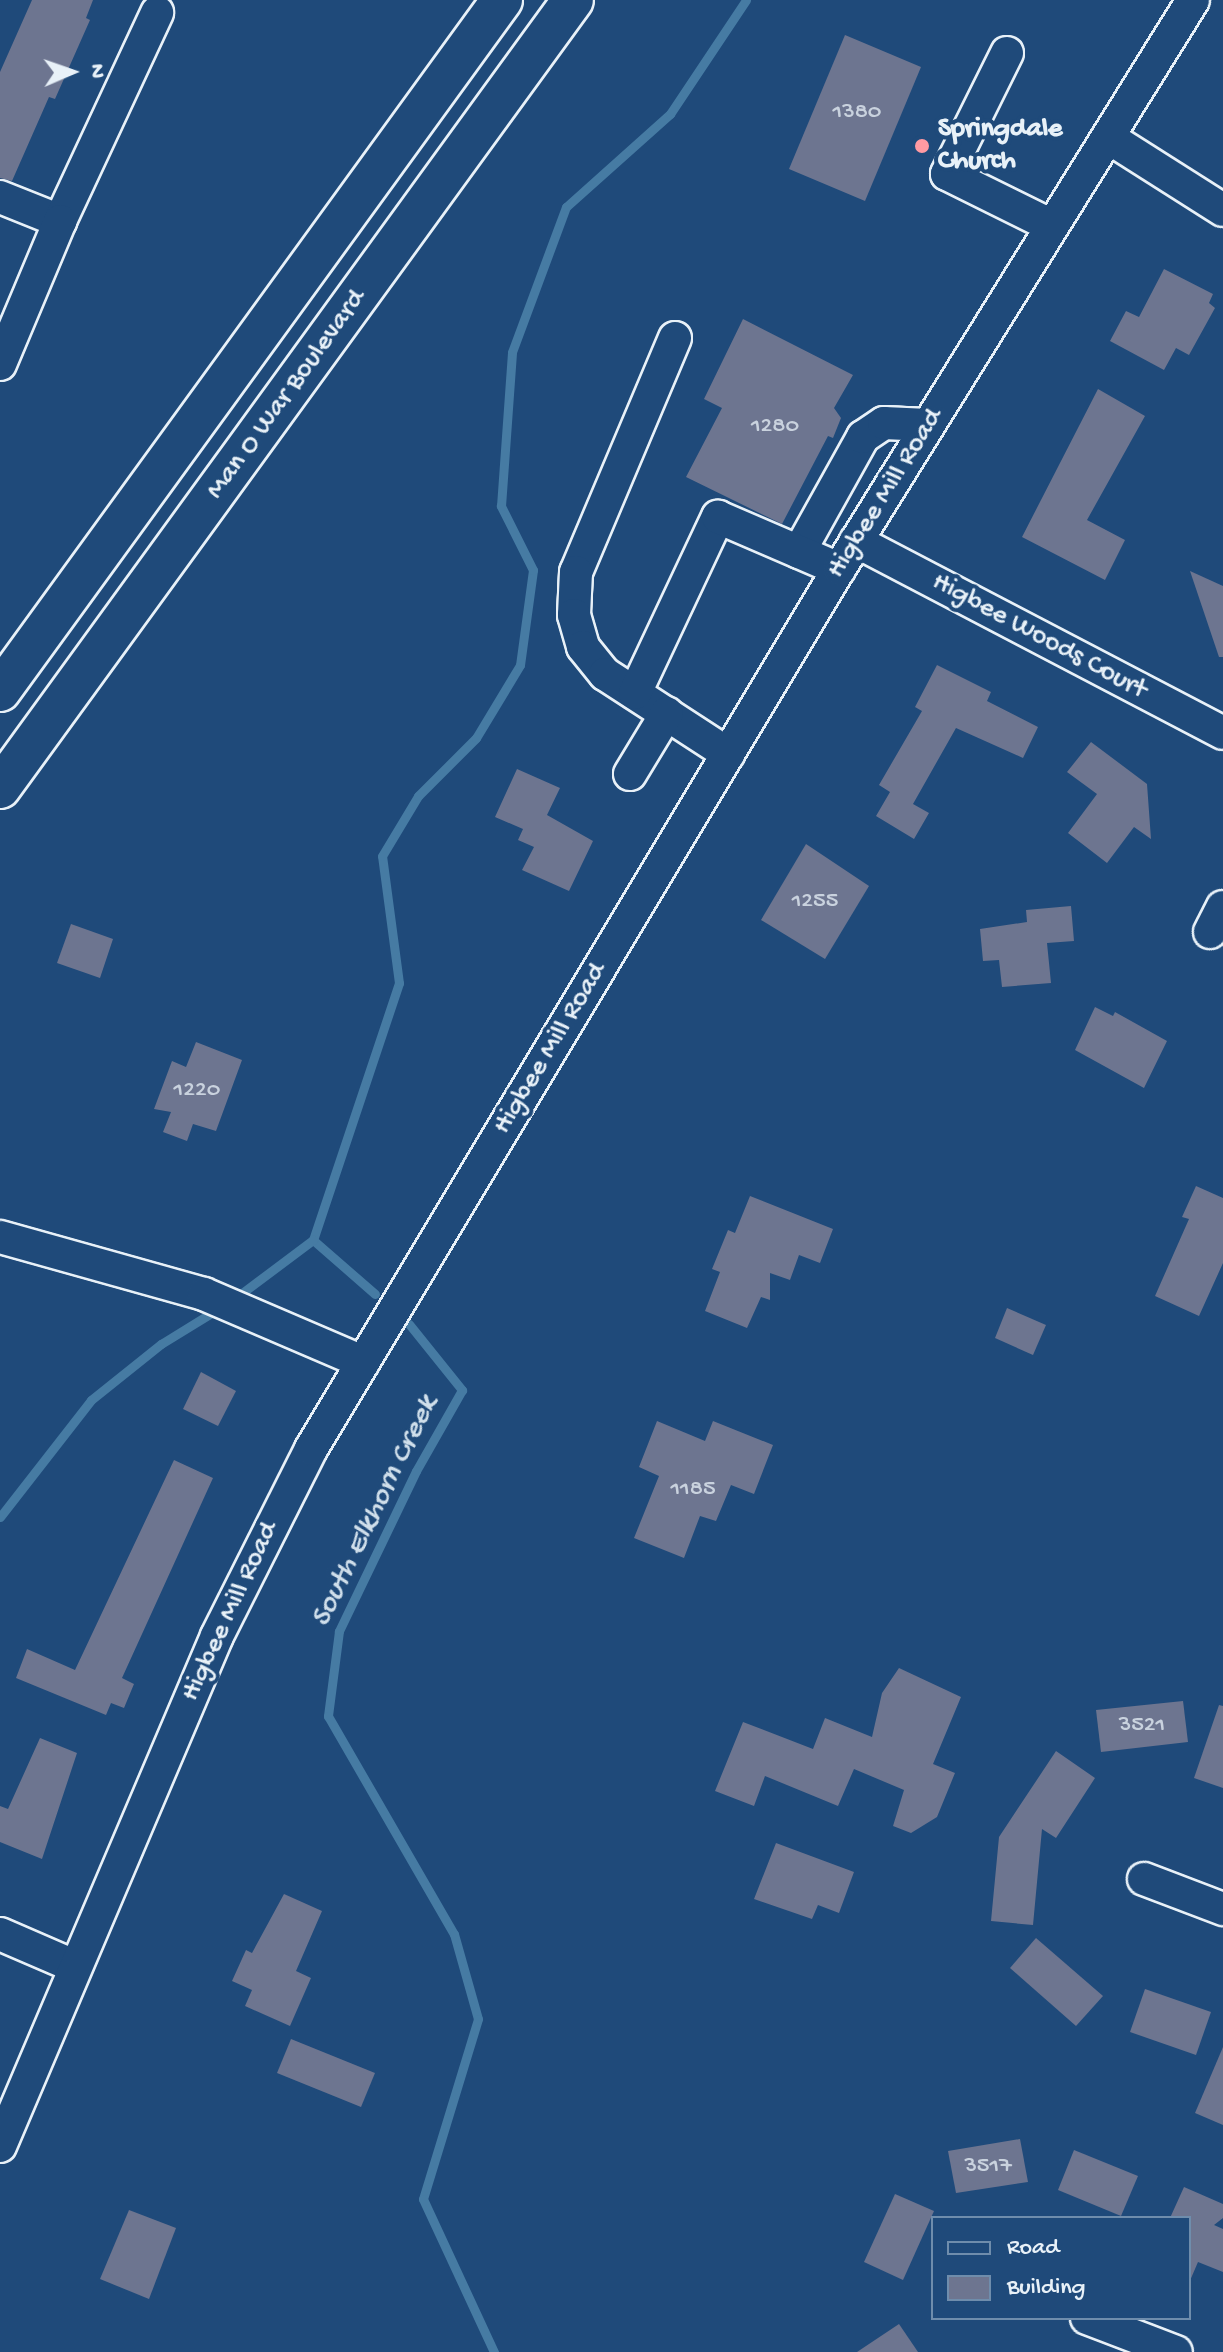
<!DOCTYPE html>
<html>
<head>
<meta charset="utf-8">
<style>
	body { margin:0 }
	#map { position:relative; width:1223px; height:2352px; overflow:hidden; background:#1f4a7a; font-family:"Gochi Hand",sans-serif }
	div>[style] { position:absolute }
	.stream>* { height:9px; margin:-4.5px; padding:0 4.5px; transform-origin:4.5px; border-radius:4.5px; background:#467ba3 }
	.building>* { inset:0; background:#6d7590 }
	.roads { filter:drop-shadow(2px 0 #e8f1f8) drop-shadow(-2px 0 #e8f1f8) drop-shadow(0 2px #e8f1f8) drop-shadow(0 -2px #e8f1f8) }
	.minor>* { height:32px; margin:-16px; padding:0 16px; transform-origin:16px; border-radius:16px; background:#1f4a7a }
	.major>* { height:40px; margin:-20px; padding:0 20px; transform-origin:20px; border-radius:20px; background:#1f4a7a }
	.dots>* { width:22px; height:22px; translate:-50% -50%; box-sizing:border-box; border:4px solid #1f4a7a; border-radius:50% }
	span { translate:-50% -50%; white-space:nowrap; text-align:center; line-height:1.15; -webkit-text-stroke:8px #1f4a7a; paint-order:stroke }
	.number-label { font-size:24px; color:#c9d2de }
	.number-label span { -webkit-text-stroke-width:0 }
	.poi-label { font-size:28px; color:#e8f1f8; font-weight:700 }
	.left { translate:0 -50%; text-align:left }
	.street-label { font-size:28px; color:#e8f1f8 }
	.water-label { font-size:30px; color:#d0dfeb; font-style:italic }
	.legend { position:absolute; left:931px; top:2216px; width:260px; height:104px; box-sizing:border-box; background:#1f4a7a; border:2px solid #6f8dac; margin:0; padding:10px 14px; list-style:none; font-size:24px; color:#e8f1f8 }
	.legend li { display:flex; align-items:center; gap:16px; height:40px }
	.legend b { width:40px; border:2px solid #6f8dac }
	.north { position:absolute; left:32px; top:32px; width:80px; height:80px; -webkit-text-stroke:6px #1f4a7a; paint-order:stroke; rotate:88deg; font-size:22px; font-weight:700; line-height:32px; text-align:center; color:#e8f1f8 }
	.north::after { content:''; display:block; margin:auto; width:28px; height:36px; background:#e8f1f8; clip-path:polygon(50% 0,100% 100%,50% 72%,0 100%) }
</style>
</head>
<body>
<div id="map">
	<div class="stream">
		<div style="left:375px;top:1294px;width:82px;rotate:-138.9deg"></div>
		<div style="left:313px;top:1240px;width:271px;rotate:-71.5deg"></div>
		<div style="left:399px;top:983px;width:128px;rotate:-97.6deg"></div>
		<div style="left:382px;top:856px;width:70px;rotate:-59deg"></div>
		<div style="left:418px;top:796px;width:82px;rotate:-45deg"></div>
		<div style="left:476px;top:738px;width:85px;rotate:-58.9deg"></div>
		<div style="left:520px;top:665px;width:96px;rotate:-82.2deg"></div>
		<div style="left:533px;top:570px;width:72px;rotate:-116.6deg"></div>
		<div style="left:501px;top:506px;width:154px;rotate:-85.9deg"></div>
		<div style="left:512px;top:352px;width:155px;rotate:-69.6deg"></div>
		<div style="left:566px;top:207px;width:140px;rotate:-41.8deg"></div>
		<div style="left:670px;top:114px;width:137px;rotate:-56.3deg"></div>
		<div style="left:234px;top:1299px;width:99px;rotate:-36.8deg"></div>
		<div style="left:409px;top:1324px;width:85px;rotate:51.2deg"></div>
		<div style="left:462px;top:1390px;width:93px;rotate:119.6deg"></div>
		<div style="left:416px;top:1471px;width:178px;rotate:115.7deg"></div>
		<div style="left:339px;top:1631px;width:86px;rotate:97.4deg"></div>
		<div style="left:328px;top:1716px;width:252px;rotate:60deg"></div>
		<div style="left:454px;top:1934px;width:88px;rotate:74.2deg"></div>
		<div style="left:478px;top:2019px;width:188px;rotate:107deg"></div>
		<div style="left:423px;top:2199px;width:169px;rotate:65.1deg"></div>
		<div style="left:0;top:1517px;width:148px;rotate:-52.1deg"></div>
		<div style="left:91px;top:1400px;width:90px;rotate:-38.7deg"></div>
		<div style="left:161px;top:1344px;width:67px;rotate:-31.6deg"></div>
	</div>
	<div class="building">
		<div style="clip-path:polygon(32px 0,93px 0,86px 18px,90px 20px,55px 99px,49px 97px,12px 181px,0 178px,0 72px)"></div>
		<div style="clip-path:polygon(845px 35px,921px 67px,865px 201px,789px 169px)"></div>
		<div style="clip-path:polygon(1164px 269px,1213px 294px,1209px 303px,1215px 308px,1189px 355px,1176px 348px,1164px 370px,1110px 341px,1126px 311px,1139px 317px)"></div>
		<div style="clip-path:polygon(743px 319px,853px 375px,834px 408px,841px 418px,833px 438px,828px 436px,782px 524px,686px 477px,722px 408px,704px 399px)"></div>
		<div style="clip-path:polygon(1098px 389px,1145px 416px,1087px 520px,1125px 540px,1105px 580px,1022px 537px)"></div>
		<div style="clip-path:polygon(1190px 571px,1223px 586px,1223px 657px,1219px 657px)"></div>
		<div style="clip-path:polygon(937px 665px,991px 692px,987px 701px,1038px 727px,1023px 758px,956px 728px,913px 804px,929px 813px,914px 839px,876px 816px,890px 792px,879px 785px,922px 711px,915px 707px)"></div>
		<div style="clip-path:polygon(1091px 742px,1147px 784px,1151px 839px,1134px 827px,1107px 863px,1068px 833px,1097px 794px,1067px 772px)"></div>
		<div style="clip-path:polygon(517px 769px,560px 788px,547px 815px,593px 841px,569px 891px,522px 870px,534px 847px,518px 840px,523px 829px,495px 817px)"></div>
		<div style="clip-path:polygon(806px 844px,869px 886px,825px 959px,761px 920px)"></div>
		<div style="clip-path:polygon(1071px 906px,1074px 941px,1047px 943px,1051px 983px,1002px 987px,999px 960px,983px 961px,980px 929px,1027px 922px,1026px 910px)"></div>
		<div style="clip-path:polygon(71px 924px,113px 939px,100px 978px,57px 963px)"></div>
		<div style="clip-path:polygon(1095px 1007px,1113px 1016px,1115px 1012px,1167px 1041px,1144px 1088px,1075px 1050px)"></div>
		<div style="clip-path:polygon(196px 1042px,242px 1060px,216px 1131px,193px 1124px,187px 1141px,163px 1132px,171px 1112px,154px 1109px,172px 1061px,186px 1067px)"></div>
		<div style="clip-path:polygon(1196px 1186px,1223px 1198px,1223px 1263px,1199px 1316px,1155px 1296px,1189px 1219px,1182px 1217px)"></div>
		<div style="clip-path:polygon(750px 1196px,833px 1229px,820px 1263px,799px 1255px,790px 1280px,770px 1273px,770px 1300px,761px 1297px,747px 1328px,705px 1311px,720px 1272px,712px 1269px,728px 1230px,735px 1233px)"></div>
		<div style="clip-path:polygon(1007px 1308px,1046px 1325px,1033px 1355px,995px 1338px)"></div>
		<div style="clip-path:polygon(201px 1372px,236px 1391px,218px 1426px,183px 1409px)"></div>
		<div style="clip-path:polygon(657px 1421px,705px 1441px,713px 1421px,773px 1445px,754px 1494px,731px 1485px,716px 1521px,700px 1516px,684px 1558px,634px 1538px,659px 1476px,639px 1467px)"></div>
		<div style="clip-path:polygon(174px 1460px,213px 1478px,122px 1678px,134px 1684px,124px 1708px,111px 1703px,106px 1715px,16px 1678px,27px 1649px,75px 1670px)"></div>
		<div style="clip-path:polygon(899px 1668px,961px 1697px,933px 1764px,955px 1773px,937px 1817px,911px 1833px,893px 1826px,904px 1790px,854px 1769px,838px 1806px,765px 1776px,754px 1806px,715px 1791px,743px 1722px,813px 1749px,825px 1718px,872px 1737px,882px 1693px)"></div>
		<div style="clip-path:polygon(1183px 1701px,1188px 1742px,1101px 1752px,1096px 1710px)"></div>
		<div style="clip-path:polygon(1219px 1705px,1223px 1706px,1223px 1788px,1194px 1778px)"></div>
		<div style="clip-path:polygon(40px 1738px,77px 1753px,42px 1859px,0 1842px,0 1806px,8px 1809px)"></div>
		<div style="clip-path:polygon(1056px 1751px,1095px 1778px,1056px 1838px,1042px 1829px,1033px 1925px,991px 1921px,999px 1837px)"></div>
		<div style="clip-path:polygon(776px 1843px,854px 1872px,839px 1913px,818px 1905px,812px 1919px,754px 1899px)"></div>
		<div style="clip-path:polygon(284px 1894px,322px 1911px,296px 1971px,311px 1978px,290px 2026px,245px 2006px,252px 1990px,232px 1981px,246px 1950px,252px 1953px)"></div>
		<div style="clip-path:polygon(1036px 1938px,1103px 1996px,1076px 2026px,1010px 1968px)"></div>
		<div style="clip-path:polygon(1145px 1989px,1211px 2012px,1196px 2055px,1130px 2032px)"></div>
		<div style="clip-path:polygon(291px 2039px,375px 2073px,361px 2107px,277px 2073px)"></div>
		<div style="clip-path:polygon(1223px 2047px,1223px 2125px,1195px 2113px)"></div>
		<div style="clip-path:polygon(1020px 2139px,1028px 2182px,956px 2193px,948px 2151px)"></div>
		<div style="clip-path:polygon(1074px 2150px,1138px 2176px,1121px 2216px,1058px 2190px)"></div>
		<div style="clip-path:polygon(1184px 2187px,1223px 2204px,1223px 2218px,1214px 2225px,1223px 2229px,1223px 2272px,1198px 2262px,1189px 2283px,1189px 2218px,1170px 2218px)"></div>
		<div style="clip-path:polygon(895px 2194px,934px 2211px,903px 2280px,864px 2262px)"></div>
		<div style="clip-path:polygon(129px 2210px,176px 2228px,149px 2299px,100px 2279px)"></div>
		<div style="clip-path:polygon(899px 2324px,918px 2352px,857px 2352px)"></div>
	</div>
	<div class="roads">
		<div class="minor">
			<div style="left:1007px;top:53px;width:135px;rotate:116.4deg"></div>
			<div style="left:947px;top:174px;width:117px;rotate:26.3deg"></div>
			<div style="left:1108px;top:137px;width:136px;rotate:32.4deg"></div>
			<div style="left:0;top:197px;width:65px;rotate:21.8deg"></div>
			<div style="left:60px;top:221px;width:230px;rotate:-65deg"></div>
			<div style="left:675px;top:338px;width:254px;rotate:112.9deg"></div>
			<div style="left:576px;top:572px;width:43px;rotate:92.7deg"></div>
			<div style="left:574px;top:615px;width:33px;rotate:74deg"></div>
			<div style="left:583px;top:647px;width:35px;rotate:51deg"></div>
			<div style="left:605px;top:674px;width:147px;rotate:33deg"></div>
			<div style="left:0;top:364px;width:155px;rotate:-67.2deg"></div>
			<div style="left:856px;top:541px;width:414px;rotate:27.6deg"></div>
			<div style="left:799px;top:552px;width:132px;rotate:-60.9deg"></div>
			<div style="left:863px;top:437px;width:25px;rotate:-34deg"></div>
			<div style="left:884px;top:423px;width:44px;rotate:2.6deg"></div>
			<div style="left:635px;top:693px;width:195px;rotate:-64.8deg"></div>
			<div style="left:718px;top:517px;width:132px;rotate:23.3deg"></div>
			<div style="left:630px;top:774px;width:71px;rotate:-58.8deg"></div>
			<div style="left:1210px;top:932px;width:28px;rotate:-63deg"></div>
			<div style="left:0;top:1237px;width:212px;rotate:15.6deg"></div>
			<div style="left:204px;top:1294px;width:173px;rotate:23.2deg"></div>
			<div style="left:1144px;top:1879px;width:85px;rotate:20.8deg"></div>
			<div style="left:0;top:1934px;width:81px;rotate:23.4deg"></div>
			<div style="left:0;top:2146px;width:554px;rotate:-66.95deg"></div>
			<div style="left:217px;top:1636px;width:209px;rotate:-63.3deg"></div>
			<div style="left:311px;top:1449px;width:1026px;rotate:-59.04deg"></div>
			<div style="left:839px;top:569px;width:670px;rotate:-58.11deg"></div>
			<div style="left:1087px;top:2318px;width:95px;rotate:20.9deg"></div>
		</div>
		<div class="major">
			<div style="left:0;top:691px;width:854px;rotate:-54deg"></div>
			<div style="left:0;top:788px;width:974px;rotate:-53.98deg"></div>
		</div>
	</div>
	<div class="dots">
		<div style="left:922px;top:146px;background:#ff9aa2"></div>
	</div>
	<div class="number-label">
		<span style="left:857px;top:113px">1380</span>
		<span style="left:775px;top:427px">1280</span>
		<span style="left:815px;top:902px">1255</span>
		<span style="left:197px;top:1091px">1220</span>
		<span style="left:693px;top:1490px">1185</span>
		<span style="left:1142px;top:1726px">3521</span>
		<span style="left:988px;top:2167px">3517</span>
	</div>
	<div class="poi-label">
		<span class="left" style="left:938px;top:146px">Springdale<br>Church</span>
	</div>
	<div class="street-label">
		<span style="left:287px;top:395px;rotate:-54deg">Man O War Boulevard</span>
		<span style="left:886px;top:494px;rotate:-58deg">Higbee Mill Road</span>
		<span style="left:1039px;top:637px;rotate:28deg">Higbee Woods Court</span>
		<span style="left:551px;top:1049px;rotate:-59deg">Higbee Mill Road</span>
		<span style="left:231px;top:1612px;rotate:-65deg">Higbee Mill Road</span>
	</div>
	<div class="water-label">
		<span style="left:376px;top:1512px;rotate:-64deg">South Elkhorn Creek</span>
	</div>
	<ul class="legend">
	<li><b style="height:10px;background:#1f4a7a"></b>Road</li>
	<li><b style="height:22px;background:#6d7590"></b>Building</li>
	</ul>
	<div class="north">N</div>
</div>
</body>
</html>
